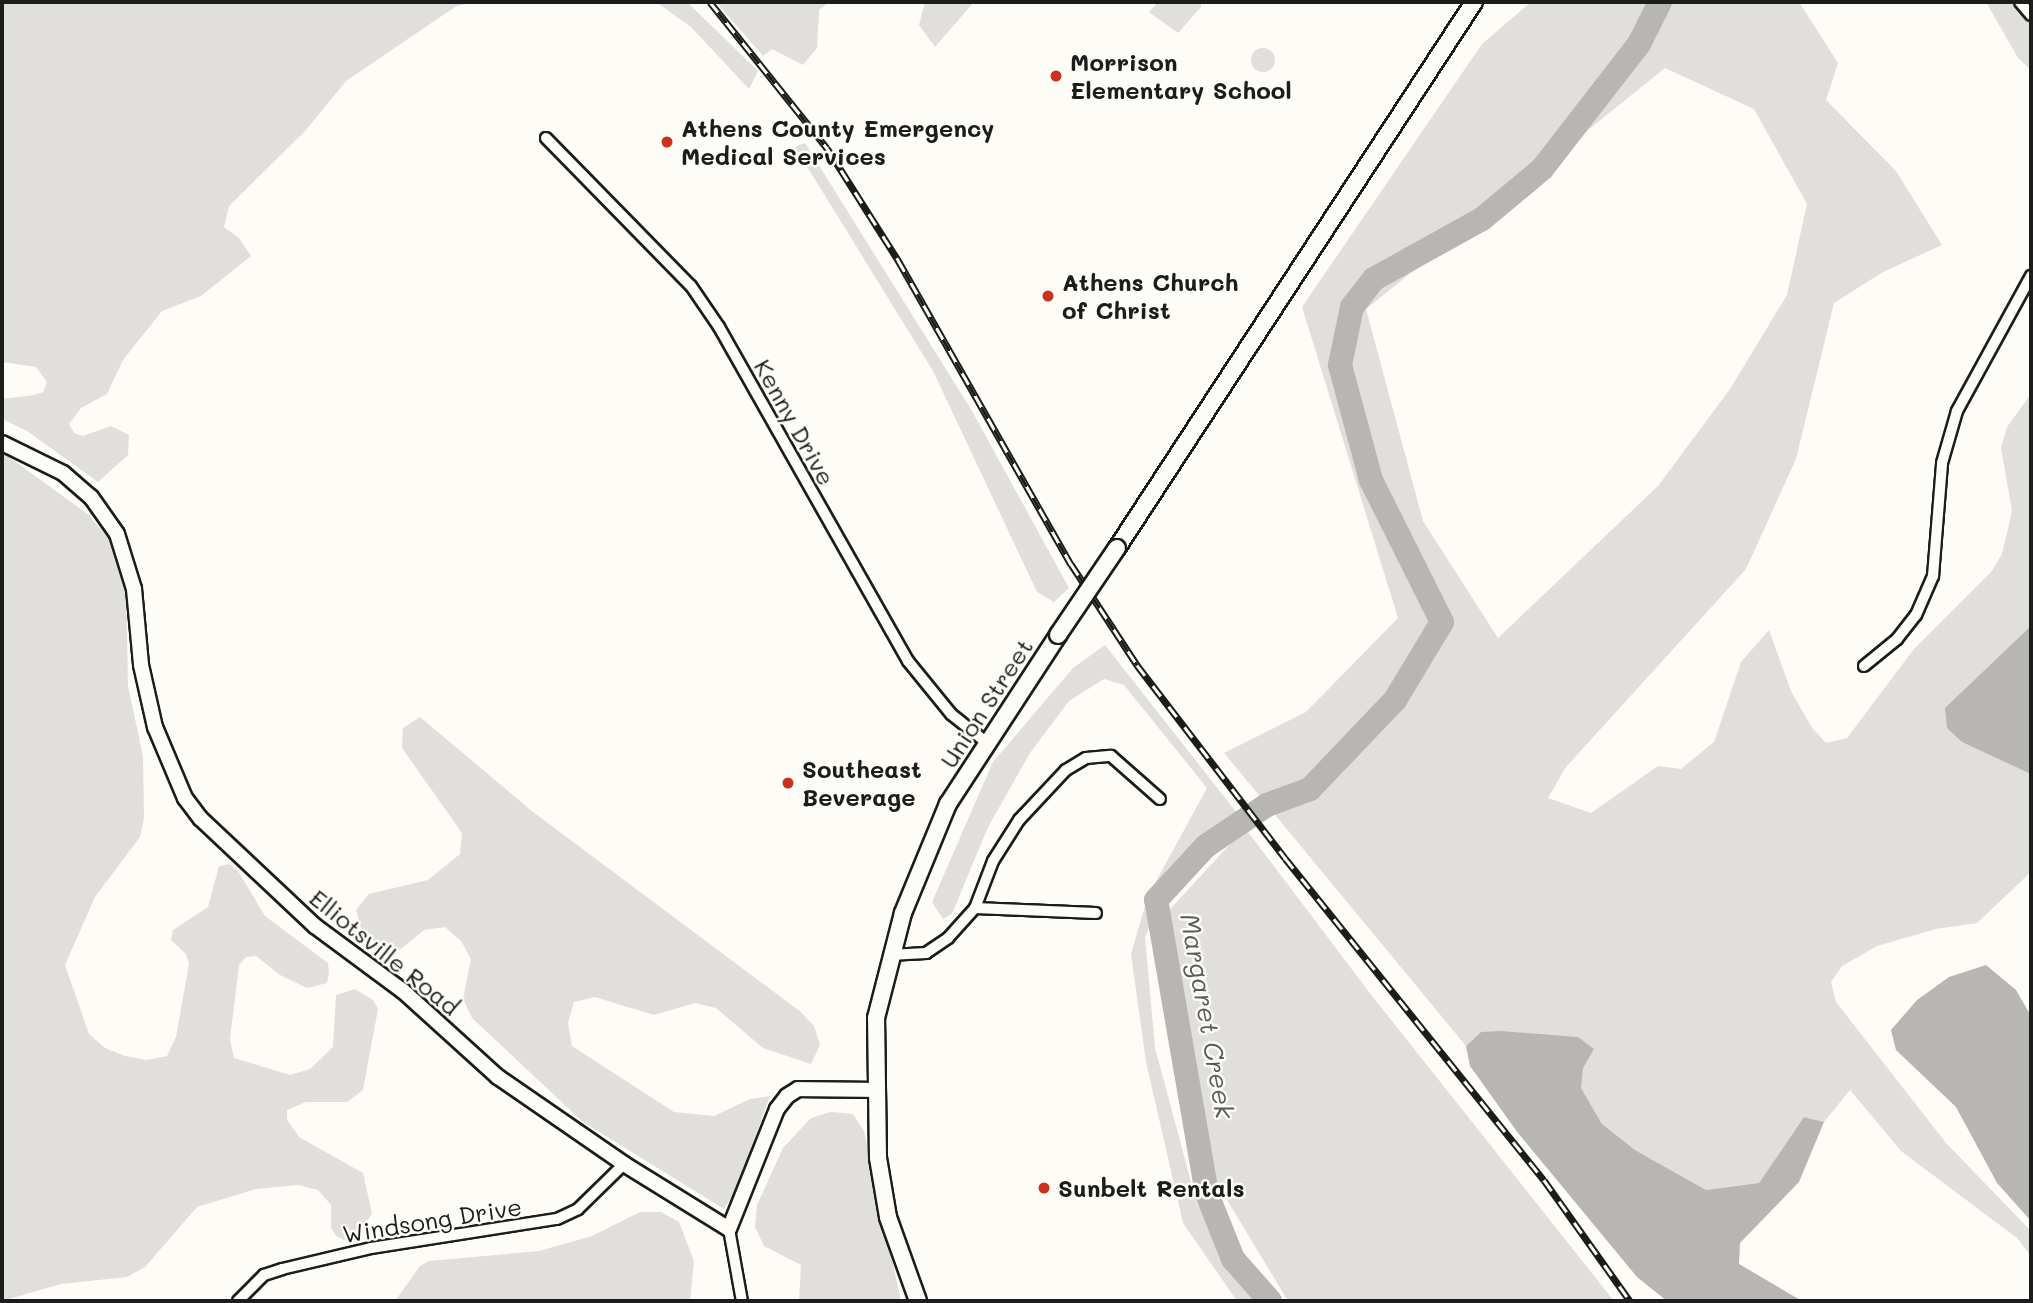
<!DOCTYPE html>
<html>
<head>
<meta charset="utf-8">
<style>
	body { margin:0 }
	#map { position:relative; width:2033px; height:1303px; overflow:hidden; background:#fdfcf7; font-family:Mali,sans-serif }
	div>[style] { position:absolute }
	.green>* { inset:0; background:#e0dfdb }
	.round { border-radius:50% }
	.water>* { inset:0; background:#b7b6b2 }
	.river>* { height:24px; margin:-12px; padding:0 12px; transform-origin:12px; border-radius:12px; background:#b7b6b2 }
	.roads { filter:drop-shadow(2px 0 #1c1c1c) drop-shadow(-2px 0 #1c1c1c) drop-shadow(0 2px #1c1c1c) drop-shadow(0 -2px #1c1c1c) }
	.minor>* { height:10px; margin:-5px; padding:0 5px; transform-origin:5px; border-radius:5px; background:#fdfcf7 }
	.tertiary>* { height:14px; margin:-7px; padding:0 7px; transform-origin:7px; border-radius:7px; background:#fdfcf7 }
	.secondary>* { height:16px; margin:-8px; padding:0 8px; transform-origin:8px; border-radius:8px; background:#fdfcf7 }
	.rail>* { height:7px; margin-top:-3.5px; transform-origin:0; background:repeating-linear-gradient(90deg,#fdfcf7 0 13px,#1c1c1c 0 26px); box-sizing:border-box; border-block:2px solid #1c1c1c }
	.bridges { filter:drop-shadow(2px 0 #1c1c1c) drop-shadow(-2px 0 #1c1c1c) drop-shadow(0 2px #1c1c1c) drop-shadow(0 -2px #1c1c1c) }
	.secondary-bridge>* { height:16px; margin:-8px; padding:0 8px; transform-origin:8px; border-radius:8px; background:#fdfcf7 }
	.dots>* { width:19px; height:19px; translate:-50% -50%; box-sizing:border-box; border:4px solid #fdfcf7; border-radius:50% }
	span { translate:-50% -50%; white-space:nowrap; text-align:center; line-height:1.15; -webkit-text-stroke:5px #fdfcf7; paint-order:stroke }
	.poi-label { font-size:24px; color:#1c1c1c; font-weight:700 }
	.left { translate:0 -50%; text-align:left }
	.street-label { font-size:24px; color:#1c1c1c }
	.water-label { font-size:26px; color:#5a5a58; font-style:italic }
	.frame { position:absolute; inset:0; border:4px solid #1c1c1c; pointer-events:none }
</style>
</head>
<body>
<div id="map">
	<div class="green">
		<div style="clip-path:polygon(2px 2px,471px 2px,455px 7px,346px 81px,306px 130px,229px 206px,224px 227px,239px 238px,251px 256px,201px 296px,162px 311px,123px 360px,107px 394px,81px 408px,69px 424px,74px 433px,83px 436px,111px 426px,129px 435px,128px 455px,98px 482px,27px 431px,2px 419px,2px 399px,34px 395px,43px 392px,47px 382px,36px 367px,2px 362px)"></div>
		<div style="clip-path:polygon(656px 2px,687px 2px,758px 71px,749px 89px,691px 27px)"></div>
		<div style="clip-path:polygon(716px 2px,829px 2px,819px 10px,817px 48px,803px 65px,772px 49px,763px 56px)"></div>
		<div style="clip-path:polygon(925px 2px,974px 2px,935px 47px,919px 25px)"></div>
		<div style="clip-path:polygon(1158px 2px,1201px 2px,1201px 7px,1178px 33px,1149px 12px)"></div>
		<div style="clip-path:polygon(evenodd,1531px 2px,1799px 2px,1838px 63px,1826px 100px,1896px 171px,1942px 245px,1883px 272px,1834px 303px,1796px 459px,1746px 569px,1566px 767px,1548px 798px,1591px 813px,1658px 766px,1681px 769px,1714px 742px,1741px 662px,1769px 630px,1791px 691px,1812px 728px,1826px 743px,1847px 738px,1914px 649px,1992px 571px,2002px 554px,2012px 511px,2001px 448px,2007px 427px,2031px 394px,2031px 872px,1977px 923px,1936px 929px,1877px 946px,1842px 966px,1831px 982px,1836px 1002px,1946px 1143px,2031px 1231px,2031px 1256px,2017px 1238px,1901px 1151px,1850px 1090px,1824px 1122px,1804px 1117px,1759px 1183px,1706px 1190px,1635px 1150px,1602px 1124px,1581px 1088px,1578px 1037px,1481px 1032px,1466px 1046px,1224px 753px,1306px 712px,1398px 618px,1302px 307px,1482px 44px,1531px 2px,1665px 68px,1754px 109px,1807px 204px,1787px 295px,1730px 389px,1658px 486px,1498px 638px,1423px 521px,1366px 309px,1665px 68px)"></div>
		<div style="clip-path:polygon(1986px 2px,2031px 2px,2031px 70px,2018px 58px)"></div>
		<div class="round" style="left:1251px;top:48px;width:24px;height:24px"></div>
		<div style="clip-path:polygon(805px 143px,972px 411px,1069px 588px,1054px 602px,1037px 592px,933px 371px,795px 147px)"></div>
		<div style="clip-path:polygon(2px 452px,89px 515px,113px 544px,126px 587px,128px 686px,143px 756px,144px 818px,140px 837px,95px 897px,65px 965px,89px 1034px,105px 1048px,125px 1056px,146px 1060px,167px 1056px,176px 1037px,189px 964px,186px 954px,171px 940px,173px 930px,208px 907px,219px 866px,230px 864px,238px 871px,265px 916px,328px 963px,329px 974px,327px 983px,307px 988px,280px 975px,256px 956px,246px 957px,239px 965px,230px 1039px,234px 1058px,290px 1075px,310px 1069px,333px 1047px,336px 995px,355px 989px,373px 1000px,378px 1009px,363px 1090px,347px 1102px,306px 1102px,287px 1110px,287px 1120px,299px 1137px,363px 1173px,372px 1214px,355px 1237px,346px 1241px,336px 1236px,331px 1227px,331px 1205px,318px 1190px,298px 1185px,256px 1189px,197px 1207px,145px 1267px,127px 1277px,61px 1284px,2px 1301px)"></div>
		<div style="clip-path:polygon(1105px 645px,1237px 813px,1200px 860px,1166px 891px,1145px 937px,1155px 1048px,1197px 1204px,1256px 1301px,1237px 1301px,1183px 1223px,1146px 1062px,1131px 954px,1148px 896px,1207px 788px,1124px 685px,1104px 679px,1069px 701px,1030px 753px,988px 827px,952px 914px,943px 919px,932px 902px,993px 762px,1073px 668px)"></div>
		<div style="clip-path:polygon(420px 717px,533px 812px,801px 1012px,814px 1026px,820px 1045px,811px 1064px,763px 1048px,716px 1008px,695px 1003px,654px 1015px,595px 997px,574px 1002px,568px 1023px,572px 1046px,674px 1112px,714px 1116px,750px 1099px,770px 1096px,735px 1192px,724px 1209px,583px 1122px,472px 1018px,463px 999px,471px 959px,461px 941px,445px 927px,424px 930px,391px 957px,361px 929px,356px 910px,369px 894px,428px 880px,460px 854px,462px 833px,402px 748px,403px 728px)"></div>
		<div style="clip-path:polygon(1245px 828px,1369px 992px,1614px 1301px,1288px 1301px,1209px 1170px,1160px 920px)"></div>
		<div style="clip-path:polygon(831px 1112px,853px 1114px,864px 1131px,901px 1301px,799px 1301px,801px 1265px,764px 1246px,755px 1227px,757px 1205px,783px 1148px,811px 1118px)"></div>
		<div style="clip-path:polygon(640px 1212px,661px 1212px,679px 1222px,694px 1261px,690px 1301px,395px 1301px,420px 1266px,429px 1261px,539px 1251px,592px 1236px)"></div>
	</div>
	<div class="water">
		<div style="clip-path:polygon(2031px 626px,2031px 774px,1962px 742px,1947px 728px,1945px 708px)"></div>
		<div style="clip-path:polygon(1986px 965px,2016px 990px,2031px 1016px,2031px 1221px,1997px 1183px,1956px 1107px,1896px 1050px,1891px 1030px,1917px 1000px,1949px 977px)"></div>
		<div style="clip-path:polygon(1500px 1031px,1578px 1037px,1594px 1049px,1583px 1068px,1581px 1088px,1602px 1124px,1635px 1150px,1706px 1190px,1759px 1183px,1804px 1117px,1824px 1122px,1799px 1182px,1740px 1243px,1739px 1264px,1802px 1301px,1667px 1301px,1637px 1277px,1518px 1133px,1470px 1066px,1466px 1046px,1481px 1032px)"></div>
	</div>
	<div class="river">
		<div style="left:1270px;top:1301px;width:56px;rotate:-131.4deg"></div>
		<div style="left:1233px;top:1259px;width:70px;rotate:-111.8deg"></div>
		<div style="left:1207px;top:1194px;width:298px;rotate:-99.8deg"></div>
		<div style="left:1156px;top:900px;width:74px;rotate:-47.2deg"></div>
		<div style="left:1206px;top:846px;width:73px;rotate:-33.9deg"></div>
		<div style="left:1267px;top:805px;width:46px;rotate:-20.4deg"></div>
		<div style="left:1310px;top:789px;width:123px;rotate:-46.3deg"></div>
		<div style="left:1395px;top:700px;width:91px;rotate:-58.9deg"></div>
		<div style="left:1442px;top:622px;width:159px;rotate:-116.6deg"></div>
		<div style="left:1371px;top:480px;width:119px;rotate:-105.1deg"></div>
		<div style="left:1340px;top:365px;width:59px;rotate:-78.3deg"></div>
		<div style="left:1352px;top:307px;width:36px;rotate:-52deg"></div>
		<div style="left:1374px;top:279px;width:124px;rotate:-29.1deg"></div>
		<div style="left:1482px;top:219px;width:78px;rotate:-39.8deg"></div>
		<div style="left:1542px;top:169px;width:158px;rotate:-52.2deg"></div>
		<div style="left:1639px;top:44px;width:47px;rotate:-63.4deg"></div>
	</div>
	<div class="roads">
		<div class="minor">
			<div style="left:2020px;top:2px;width:17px;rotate:50deg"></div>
			<div style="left:546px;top:138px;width:207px;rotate:45.6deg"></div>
			<div style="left:691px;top:286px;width:50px;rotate:55.7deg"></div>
			<div style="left:719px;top:327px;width:384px;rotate:60.5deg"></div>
			<div style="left:908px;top:661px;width:68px;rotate:50.9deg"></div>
			<div style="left:951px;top:714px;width:45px;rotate:38.7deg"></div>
			<div style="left:1864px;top:666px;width:43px;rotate:-39.3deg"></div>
			<div style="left:1897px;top:639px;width:31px;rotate:-52deg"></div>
			<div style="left:1916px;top:615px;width:43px;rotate:-66.4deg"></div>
			<div style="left:1933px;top:576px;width:113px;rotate:-85.4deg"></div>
			<div style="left:1942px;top:463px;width:54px;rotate:-73.9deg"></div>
			<div style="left:1957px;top:411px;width:154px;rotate:-61.3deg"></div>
			<div style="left:975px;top:908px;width:121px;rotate:2.4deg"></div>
			<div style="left:890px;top:955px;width:36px;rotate:-3deg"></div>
			<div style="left:926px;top:953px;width:27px;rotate:-34deg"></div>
			<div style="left:948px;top:938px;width:40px;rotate:-48deg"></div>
			<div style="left:975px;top:908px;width:50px;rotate:-69deg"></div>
			<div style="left:993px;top:861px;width:49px;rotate:-57.6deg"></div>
			<div style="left:1019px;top:820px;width:69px;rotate:-46.8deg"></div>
			<div style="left:1066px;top:770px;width:23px;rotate:-31deg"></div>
			<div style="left:1086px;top:758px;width:25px;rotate:-5deg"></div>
			<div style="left:1111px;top:756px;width:65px;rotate:41.3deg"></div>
			<div style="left:729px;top:1229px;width:73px;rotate:79.8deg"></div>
			<div style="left:238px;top:1301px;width:37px;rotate:-45deg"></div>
			<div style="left:264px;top:1275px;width:19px;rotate:-18deg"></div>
			<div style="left:282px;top:1269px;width:91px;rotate:-13.3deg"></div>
			<div style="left:371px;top:1248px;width:188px;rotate:-8.9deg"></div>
			<div style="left:557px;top:1219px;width:23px;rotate:-25deg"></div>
			<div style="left:578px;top:1209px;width:64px;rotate:-44.4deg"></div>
		</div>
		<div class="tertiary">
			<div style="left:2px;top:443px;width:68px;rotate:26.2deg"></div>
			<div style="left:63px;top:473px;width:37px;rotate:41deg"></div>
			<div style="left:91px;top:497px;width:45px;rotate:54.9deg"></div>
			<div style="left:117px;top:534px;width:58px;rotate:72.8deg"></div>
			<div style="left:134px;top:589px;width:76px;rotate:84.7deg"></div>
			<div style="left:141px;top:665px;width:64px;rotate:77.3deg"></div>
			<div style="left:155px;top:727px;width:77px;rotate:67.1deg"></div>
			<div style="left:185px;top:798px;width:26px;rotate:53deg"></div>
			<div style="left:201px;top:819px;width:156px;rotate:43.2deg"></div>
			<div style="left:315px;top:926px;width:109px;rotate:36.5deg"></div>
			<div style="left:403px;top:991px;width:128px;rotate:42.2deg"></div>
			<div style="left:498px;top:1077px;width:153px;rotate:34.6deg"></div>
			<div style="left:624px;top:1164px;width:123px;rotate:31.8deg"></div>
			<div style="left:729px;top:1229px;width:129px;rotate:-68.2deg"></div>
			<div style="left:777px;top:1109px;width:16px;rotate:-52deg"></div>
			<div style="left:787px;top:1096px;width:13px;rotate:-32deg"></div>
			<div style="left:798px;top:1089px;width:77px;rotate:0.7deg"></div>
		</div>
		<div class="secondary">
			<div style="left:1117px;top:548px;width:652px;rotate:-56.82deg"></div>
			<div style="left:918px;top:1301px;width:89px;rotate:-109.7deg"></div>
			<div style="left:888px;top:1217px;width:60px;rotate:-99.6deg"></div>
			<div style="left:878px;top:1158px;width:140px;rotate:-90.8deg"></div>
			<div style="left:876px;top:1018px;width:108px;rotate:-75.6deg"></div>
			<div style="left:903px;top:913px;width:118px;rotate:-67.6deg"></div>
			<div style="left:948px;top:804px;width:202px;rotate:-56.9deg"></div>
		</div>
	</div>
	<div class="rail">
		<div style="left:710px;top:2px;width:187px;rotate:51.3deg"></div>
		<div style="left:827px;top:148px;width:133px;rotate:57.6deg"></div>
		<div style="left:898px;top:260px;width:350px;rotate:60.4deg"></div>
		<div style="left:1071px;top:564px;width:121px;rotate:56.8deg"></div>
		<div style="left:1137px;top:665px;width:243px;rotate:52.5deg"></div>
		<div style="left:1285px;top:858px;width:413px;rotate:51.2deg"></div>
		<div style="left:1544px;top:1180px;width:148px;rotate:54.6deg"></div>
	</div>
	<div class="bridges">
		<div class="secondary-bridge">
			<div style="left:1058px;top:635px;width:105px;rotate:-55.9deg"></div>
		</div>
	</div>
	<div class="dots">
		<div style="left:1056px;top:76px;background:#c8321e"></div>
		<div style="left:667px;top:142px;background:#c8321e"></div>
		<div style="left:1048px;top:296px;background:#c8321e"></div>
		<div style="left:788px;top:783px;background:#c8321e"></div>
		<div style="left:1044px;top:1188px;background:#c8321e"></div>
	</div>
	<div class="poi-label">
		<span class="left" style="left:1070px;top:76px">Morrison<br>Elementary School</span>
		<span class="left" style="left:681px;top:142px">Athens County Emergency<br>Medical Services</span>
		<span class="left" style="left:1062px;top:296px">Athens Church<br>of Christ</span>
		<span class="left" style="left:802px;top:783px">Southeast<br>Beverage</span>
		<span class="left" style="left:1058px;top:1188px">Sunbelt Rentals</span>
	</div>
	<div class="street-label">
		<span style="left:795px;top:422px;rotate:61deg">Kenny Drive</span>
		<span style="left:986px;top:703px;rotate:-57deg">Union Street</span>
		<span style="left:385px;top:952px;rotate:39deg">Elliotsville Road</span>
		<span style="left:432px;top:1220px;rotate:-9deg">Windsong Drive</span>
	</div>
	<div class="water-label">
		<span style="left:1207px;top:1016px;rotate:80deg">Margaret Creek</span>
	</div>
	<div class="frame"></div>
</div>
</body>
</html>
